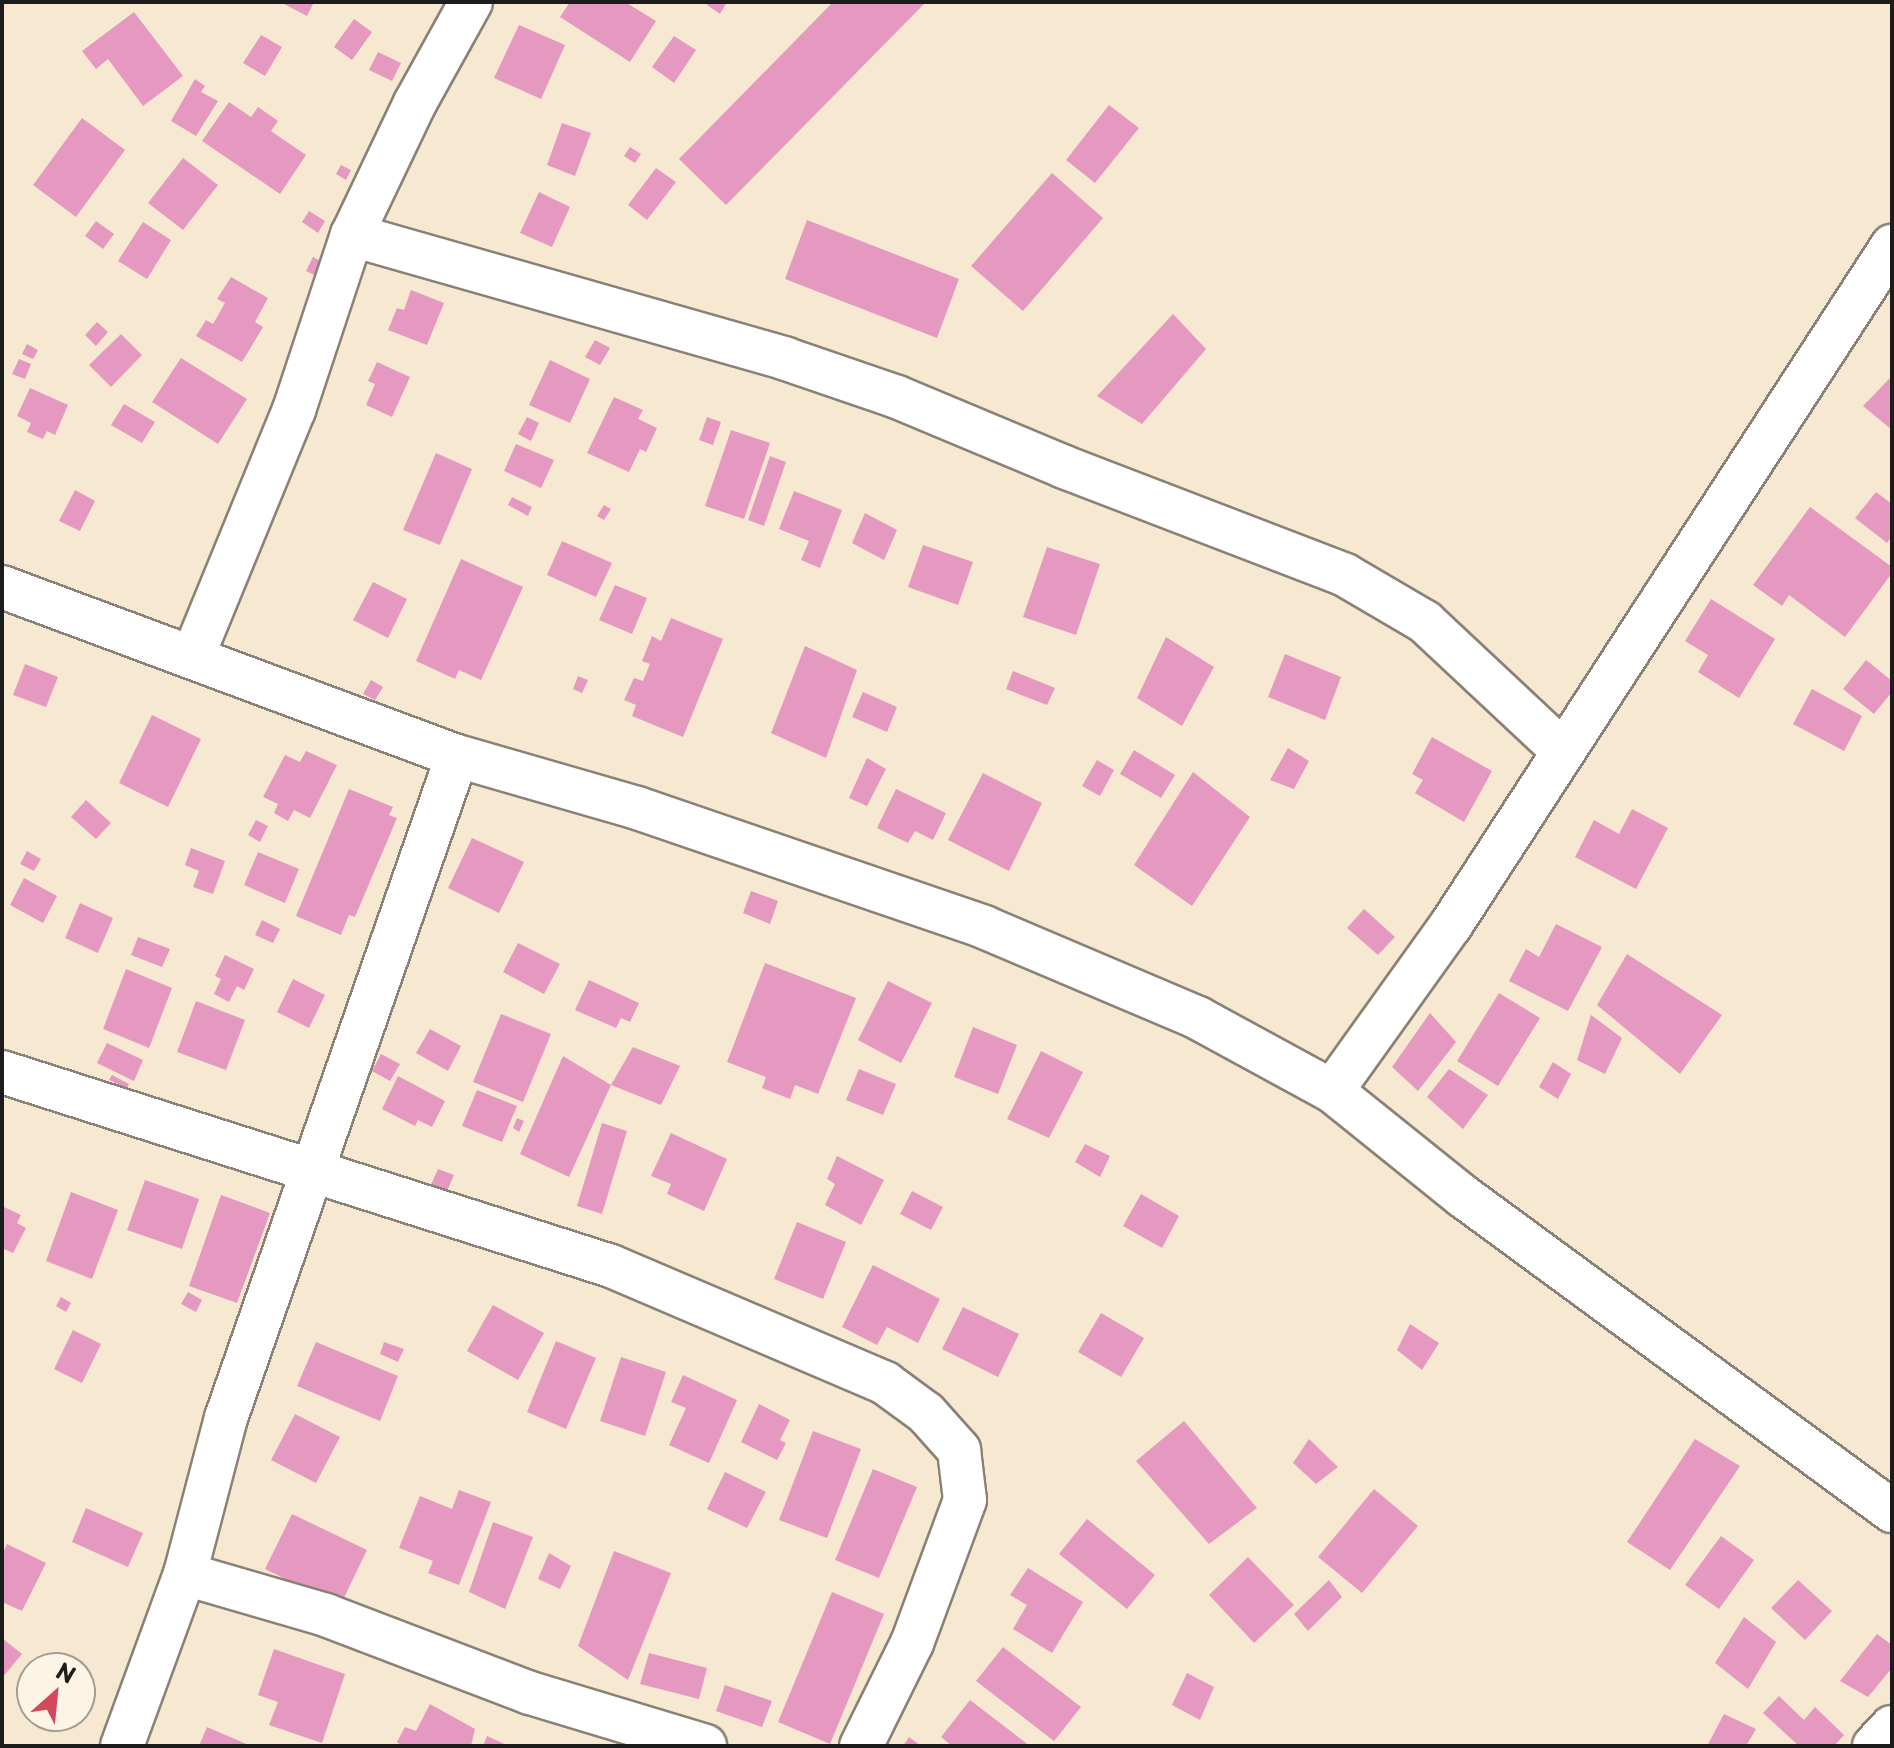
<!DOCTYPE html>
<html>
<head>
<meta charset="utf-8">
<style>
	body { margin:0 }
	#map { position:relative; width:1894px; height:1748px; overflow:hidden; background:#f7e9d1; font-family:"Playpen Sans",sans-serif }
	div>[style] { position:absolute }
	.building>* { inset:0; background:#e599c1 }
	.roads { filter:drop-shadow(2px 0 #8a8276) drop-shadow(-2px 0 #8a8276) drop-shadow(0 2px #8a8276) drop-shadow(0 -2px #8a8276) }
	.minor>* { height:42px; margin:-21px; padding:0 21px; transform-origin:21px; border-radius:21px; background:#fff }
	span { translate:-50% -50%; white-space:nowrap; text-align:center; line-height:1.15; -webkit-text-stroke:6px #fcf5e5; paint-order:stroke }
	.frame { position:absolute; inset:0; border:4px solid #1c1c1c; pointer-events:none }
	.north { position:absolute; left:16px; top:1652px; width:80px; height:80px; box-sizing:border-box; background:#fcf5e5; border:2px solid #a29e95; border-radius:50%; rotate:27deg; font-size:22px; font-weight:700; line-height:32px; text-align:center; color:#1c1c1c }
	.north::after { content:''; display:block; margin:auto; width:28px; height:36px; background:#d1495b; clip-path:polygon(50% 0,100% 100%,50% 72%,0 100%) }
</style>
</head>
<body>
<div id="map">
	<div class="building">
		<div style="clip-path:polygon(280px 2px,314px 2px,307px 16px)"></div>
		<div style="clip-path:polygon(570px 2px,625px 2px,656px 21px,630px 62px,560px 17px)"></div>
		<div style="clip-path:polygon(708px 2px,727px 2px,720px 14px,707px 5px)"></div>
		<div style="clip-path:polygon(833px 2px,926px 2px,726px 205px,679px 159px)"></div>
		<div style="clip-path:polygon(134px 12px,183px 76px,143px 106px,108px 59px,96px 69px,82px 51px)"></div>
		<div style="clip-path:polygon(354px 19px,372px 32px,352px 60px,334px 47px)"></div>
		<div style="clip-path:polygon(519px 25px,565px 45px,541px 99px,494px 78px)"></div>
		<div style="clip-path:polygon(261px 35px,282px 47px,265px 76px,243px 63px)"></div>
		<div style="clip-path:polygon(674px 36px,696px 50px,674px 83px,652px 67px)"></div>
		<div style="clip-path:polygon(378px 52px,401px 63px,392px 81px,369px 70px)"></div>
		<div style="clip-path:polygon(195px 79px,205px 86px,201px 92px,218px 101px,196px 136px,171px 121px)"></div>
		<div style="clip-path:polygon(229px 102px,251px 117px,258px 107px,278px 121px,271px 131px,306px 155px,280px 194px,202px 141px)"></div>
		<div style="clip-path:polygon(1109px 105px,1139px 128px,1095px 183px,1066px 160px)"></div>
		<div style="clip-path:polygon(82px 118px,125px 150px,76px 217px,33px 185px)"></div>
		<div style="clip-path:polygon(562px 123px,591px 133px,575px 176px,547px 165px)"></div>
		<div style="clip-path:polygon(630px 147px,641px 154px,635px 163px,624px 156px)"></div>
		<div style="clip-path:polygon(183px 158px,218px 185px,183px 230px,148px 203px)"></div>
		<div style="clip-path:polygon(341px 165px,351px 170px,346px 180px,336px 174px)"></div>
		<div style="clip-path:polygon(656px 168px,676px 182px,647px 220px,628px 205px)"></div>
		<div style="clip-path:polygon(1052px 173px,1103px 218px,1023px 311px,971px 266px)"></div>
		<div style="clip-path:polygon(539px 192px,570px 207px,552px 247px,520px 233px)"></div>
		<div style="clip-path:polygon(309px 211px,325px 221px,318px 233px,302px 222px)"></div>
		<div style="clip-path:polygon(807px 220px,959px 279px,937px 338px,785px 279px)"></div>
		<div style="clip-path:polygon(96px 221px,114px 234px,103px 249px,85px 236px)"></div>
		<div style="clip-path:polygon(143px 222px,171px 240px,147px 279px,118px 261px)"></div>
		<div style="clip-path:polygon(313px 257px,330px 266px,323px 279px,306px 271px)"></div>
		<div style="clip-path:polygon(231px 277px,268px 298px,255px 322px,263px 327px,242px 362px,196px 336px,206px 320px,213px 324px,225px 303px,217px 299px)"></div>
		<div style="clip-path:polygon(411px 290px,444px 303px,427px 345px,388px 330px,397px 308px,404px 310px)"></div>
		<div style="clip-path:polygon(1173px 314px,1206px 349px,1142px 424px,1097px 396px)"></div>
		<div style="clip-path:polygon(97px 322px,108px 332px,96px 346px,85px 335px)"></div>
		<div style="clip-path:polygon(121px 334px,142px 355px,111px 387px,89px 365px)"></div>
		<div style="clip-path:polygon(595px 340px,610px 348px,600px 365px,585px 357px)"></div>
		<div style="clip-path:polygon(27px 344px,38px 350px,33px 359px,22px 354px)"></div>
		<div style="clip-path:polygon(181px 358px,247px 399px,218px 444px,152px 402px)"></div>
		<div style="clip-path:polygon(19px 359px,31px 364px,25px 379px,12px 374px)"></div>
		<div style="clip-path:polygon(550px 360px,590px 379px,570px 423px,529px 405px)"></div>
		<div style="clip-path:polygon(377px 362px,410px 377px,392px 417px,366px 405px,375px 384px,368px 381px)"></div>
		<div style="clip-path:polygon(1892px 376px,1892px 430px,1863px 406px)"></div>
		<div style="clip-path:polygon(30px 388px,68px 405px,55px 435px,47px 431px,43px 439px,27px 432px,31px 423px,17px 416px)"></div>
		<div style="clip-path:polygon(614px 397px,643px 410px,638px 419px,657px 428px,646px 452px,640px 449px,629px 472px,587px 453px)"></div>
		<div style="clip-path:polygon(124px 404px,155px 422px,142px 443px,111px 425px)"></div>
		<div style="clip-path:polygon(527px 417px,539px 423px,531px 441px,518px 434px)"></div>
		<div style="clip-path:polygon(707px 417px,721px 422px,713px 445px,699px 440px)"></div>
		<div style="clip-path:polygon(731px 430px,770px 443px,744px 519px,705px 506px)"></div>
		<div style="clip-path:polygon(516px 444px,554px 460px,541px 488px,504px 471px)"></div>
		<div style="clip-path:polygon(436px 453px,472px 469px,440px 545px,403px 530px)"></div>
		<div style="clip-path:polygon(770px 456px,786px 462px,764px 526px,748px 520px)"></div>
		<div style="clip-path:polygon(75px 490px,95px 501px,80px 531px,59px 521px)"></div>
		<div style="clip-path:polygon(794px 491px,842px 510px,820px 568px,801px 560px,809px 541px,779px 529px)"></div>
		<div style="clip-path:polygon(1876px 492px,1892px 504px,1892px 536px,1887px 543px,1855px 518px)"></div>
		<div style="clip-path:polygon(512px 497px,532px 507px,528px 516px,508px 505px)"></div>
		<div style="clip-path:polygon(604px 505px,611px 509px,604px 520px,597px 516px)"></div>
		<div style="clip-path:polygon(1810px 507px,1892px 567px,1892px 573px,1845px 637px,1789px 595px,1782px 606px,1753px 585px)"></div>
		<div style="clip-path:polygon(865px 513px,897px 530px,884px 560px,852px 543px)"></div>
		<div style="clip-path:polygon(562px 541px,612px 563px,596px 597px,547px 575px)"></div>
		<div style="clip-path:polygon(923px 545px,973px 562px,958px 605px,908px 587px)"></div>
		<div style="clip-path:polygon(1047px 547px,1100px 564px,1076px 635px,1023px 617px)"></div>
		<div style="clip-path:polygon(461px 559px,523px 587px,481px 680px,459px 670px,455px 679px,416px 661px)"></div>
		<div style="clip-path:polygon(373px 582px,407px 599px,388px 638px,353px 620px)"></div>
		<div style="clip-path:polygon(615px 585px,647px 598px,632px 634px,599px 620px)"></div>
		<div style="clip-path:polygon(1711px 599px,1775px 639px,1739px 698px,1698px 672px,1708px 655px,1685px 641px)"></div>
		<div style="clip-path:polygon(671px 618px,723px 639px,683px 737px,632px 716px,636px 705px,624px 700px,634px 678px,643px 681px,650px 664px,642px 661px,652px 636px,661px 641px)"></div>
		<div style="clip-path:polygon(1166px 637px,1214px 667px,1182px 726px,1137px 698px)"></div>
		<div style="clip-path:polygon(805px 646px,857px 670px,826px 758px,771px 733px)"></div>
		<div style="clip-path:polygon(1285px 654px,1341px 677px,1325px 720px,1268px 697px)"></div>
		<div style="clip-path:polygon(1866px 660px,1892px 681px,1892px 692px,1874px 714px,1843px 689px)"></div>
		<div style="clip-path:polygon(25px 664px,58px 677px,46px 707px,13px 695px)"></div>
		<div style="clip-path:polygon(1013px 671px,1055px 688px,1047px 705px,1006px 689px)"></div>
		<div style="clip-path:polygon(578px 676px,588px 680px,582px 693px,573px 689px)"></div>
		<div style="clip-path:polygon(371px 680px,383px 687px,375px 700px,363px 694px)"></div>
		<div style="clip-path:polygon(1812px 689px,1862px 716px,1844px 751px,1793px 724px)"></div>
		<div style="clip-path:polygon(863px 692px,897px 707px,887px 732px,852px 717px)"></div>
		<div style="clip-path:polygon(152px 715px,201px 739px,168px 807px,119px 783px)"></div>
		<div style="clip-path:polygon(1432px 737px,1492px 771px,1464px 822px,1415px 793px,1423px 780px,1412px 774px)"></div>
		<div style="clip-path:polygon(1288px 748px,1309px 761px,1294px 789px,1270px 780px)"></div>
		<div style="clip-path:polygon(1134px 750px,1175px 775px,1161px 798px,1120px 774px)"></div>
		<div style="clip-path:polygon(306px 751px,337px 765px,310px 818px,294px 810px,288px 821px,274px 813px,278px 804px,263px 797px,285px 755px,300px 762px)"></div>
		<div style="clip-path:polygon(867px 758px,886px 769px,867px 806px,849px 798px)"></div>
		<div style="clip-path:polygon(1097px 760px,1114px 770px,1100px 796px,1082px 786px)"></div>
		<div style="clip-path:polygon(1193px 772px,1250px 817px,1192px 906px,1134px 865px)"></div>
		<div style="clip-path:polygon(983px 773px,1042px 803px,1009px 871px,948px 840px)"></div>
		<div style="clip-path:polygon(349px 789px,393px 807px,389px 815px,397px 818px,355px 917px,349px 915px,341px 935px,296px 916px)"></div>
		<div style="clip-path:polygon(896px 789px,946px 813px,933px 840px,915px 831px,908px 843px,877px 828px)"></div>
		<div style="clip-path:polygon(86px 800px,111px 823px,96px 839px,71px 817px)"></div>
		<div style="clip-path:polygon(1632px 809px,1668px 828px,1636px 889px,1575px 857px,1594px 820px,1619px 834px)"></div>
		<div style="clip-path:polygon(256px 820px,268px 826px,260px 842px,248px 835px)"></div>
		<div style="clip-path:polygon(472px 838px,524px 862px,499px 913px,448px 888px)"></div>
		<div style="clip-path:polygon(191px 848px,225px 861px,213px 894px,193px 887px,199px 871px,185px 865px)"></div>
		<div style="clip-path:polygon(27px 851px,41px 859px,34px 871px,20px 864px)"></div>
		<div style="clip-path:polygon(258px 852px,299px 869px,285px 903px,244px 885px)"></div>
		<div style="clip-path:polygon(24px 878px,57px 896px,43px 923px,10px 905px)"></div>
		<div style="clip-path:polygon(751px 891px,778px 901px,770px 924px,743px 913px)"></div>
		<div style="clip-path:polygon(80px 903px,113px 918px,98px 953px,65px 938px)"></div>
		<div style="clip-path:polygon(1364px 909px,1395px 937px,1378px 955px,1347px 928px)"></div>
		<div style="clip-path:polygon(262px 920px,280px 929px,273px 943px,255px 935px)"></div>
		<div style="clip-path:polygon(1556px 924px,1602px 947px,1568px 1011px,1509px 981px,1526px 949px,1539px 957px)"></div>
		<div style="clip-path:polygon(138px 937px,170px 949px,162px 967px,131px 955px)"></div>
		<div style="clip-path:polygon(518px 943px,560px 964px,544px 994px,503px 972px)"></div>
		<div style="clip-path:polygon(1627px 954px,1722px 1015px,1680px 1074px,1597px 1005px)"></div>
		<div style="clip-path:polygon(225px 955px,254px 969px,244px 990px,237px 986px,229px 1002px,214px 994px,221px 979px,215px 976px)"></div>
		<div style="clip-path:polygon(765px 963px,856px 998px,818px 1094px,795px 1085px,790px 1099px,762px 1088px,766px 1077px,727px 1062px)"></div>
		<div style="clip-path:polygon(126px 969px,172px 988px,149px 1048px,103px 1029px)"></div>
		<div style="clip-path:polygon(293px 979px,325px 995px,309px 1028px,277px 1012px)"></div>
		<div style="clip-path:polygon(589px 980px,639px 1003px,630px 1022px,621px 1018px,616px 1028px,575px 1010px)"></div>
		<div style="clip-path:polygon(888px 981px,932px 1003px,901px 1063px,858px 1040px)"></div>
		<div style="clip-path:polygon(1499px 993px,1540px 1018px,1498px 1086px,1457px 1061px)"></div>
		<div style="clip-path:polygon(196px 1001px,245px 1020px,226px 1070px,177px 1052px)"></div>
		<div style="clip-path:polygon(1430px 1013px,1456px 1042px,1418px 1091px,1392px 1067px)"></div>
		<div style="clip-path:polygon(501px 1014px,551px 1034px,523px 1102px,473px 1082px)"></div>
		<div style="clip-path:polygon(1591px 1015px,1622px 1038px,1605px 1074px,1577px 1060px)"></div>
		<div style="clip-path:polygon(973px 1027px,1017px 1045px,998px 1094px,954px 1077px)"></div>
		<div style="clip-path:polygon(430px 1029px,461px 1046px,448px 1071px,416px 1053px)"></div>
		<div style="clip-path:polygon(107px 1043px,143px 1060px,134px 1081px,97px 1063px)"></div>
		<div style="clip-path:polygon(633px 1047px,680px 1066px,661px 1105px,611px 1085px)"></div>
		<div style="clip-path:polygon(1041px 1051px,1083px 1072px,1049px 1138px,1007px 1119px)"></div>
		<div style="clip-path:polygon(381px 1054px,400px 1064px,390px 1081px,372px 1071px)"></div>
		<div style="clip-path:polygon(563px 1056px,611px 1085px,569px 1177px,520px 1154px)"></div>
		<div style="clip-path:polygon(1553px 1062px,1571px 1074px,1558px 1099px,1539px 1087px)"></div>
		<div style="clip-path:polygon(859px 1069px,896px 1084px,883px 1115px,846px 1100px)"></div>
		<div style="clip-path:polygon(1449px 1069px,1488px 1095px,1463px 1129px,1427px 1097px)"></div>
		<div style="clip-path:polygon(112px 1075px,129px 1084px,127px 1088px,109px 1080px)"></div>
		<div style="clip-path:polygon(398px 1076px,445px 1101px,432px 1127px,418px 1120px,415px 1126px,382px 1109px)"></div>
		<div style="clip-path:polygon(477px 1090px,517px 1106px,502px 1142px,462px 1126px)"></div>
		<div style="clip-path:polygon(517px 1118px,524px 1121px,519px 1132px,513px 1128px)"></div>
		<div style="clip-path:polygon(602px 1123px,627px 1131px,602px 1214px,577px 1206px)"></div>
		<div style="clip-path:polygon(671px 1133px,727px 1159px,704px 1211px,667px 1194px,671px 1184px,651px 1176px)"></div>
		<div style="clip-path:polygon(1085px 1144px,1110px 1156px,1100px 1177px,1075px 1162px)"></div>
		<div style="clip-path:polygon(837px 1156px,884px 1180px,861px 1225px,825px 1205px,835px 1184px,827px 1179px)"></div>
		<div style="clip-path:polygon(438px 1169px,454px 1175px,445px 1196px,429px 1189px)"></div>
		<div style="clip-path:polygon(145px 1180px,199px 1199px,182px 1249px,127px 1230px)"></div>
		<div style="clip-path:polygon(912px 1191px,943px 1207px,931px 1230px,900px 1214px)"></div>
		<div style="clip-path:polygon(71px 1192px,118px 1210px,92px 1279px,46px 1261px)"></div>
		<div style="clip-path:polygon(1141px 1194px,1179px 1216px,1162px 1248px,1123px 1226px)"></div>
		<div style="clip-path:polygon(221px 1195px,270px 1213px,237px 1303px,189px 1286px)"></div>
		<div style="clip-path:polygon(2px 1206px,21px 1215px,17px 1223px,26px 1228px,13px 1253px,2px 1248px)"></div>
		<div style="clip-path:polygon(797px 1222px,846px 1242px,823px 1299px,774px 1279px)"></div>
		<div style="clip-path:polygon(873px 1265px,940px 1299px,918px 1343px,887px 1327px,877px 1345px,842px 1327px)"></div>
		<div style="clip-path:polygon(188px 1292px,202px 1300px,196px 1312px,181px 1304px)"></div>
		<div style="clip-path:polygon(61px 1297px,71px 1303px,66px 1312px,56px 1306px)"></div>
		<div style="clip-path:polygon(493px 1305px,544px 1333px,518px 1380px,467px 1351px)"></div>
		<div style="clip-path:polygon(963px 1307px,1019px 1334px,998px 1377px,942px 1349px)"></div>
		<div style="clip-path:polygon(1101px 1313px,1144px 1338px,1121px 1377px,1078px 1352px)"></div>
		<div style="clip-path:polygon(1410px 1324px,1439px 1343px,1422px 1370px,1397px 1350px)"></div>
		<div style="clip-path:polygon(73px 1330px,101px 1344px,82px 1383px,54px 1369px)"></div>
		<div style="clip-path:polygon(556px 1341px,596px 1358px,566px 1429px,527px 1412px)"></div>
		<div style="clip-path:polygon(316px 1342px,398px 1376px,380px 1421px,297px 1386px)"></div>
		<div style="clip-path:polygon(384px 1342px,404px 1349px,398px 1362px,380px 1354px)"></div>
		<div style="clip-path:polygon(621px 1357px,666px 1372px,645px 1436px,600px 1421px)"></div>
		<div style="clip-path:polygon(683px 1375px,737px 1400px,709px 1463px,669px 1445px,686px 1408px,671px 1402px)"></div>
		<div style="clip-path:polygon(759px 1404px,790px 1420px,780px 1440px,786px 1443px,777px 1460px,741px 1442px)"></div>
		<div style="clip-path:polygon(295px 1414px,340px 1437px,316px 1483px,271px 1460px)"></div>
		<div style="clip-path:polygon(1184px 1421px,1257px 1508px,1209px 1544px,1136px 1461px)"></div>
		<div style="clip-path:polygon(813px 1431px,861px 1449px,827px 1538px,779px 1520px)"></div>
		<div style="clip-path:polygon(1309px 1439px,1338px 1467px,1316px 1484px,1293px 1463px)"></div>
		<div style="clip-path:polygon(1695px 1439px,1740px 1466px,1670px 1570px,1627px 1542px)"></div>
		<div style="clip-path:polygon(873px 1469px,917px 1487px,879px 1578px,835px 1560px)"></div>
		<div style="clip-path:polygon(725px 1472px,766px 1492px,747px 1528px,707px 1509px)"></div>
		<div style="clip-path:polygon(1374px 1489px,1418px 1526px,1362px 1593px,1318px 1557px)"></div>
		<div style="clip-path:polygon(459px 1490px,491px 1502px,459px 1585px,428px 1573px,433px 1561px,399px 1548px,420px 1496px,452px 1509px)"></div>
		<div style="clip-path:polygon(86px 1508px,143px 1533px,128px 1567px,72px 1542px)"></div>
		<div style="clip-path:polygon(292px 1514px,367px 1550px,340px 1606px,265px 1569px)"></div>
		<div style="clip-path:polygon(1087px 1519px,1155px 1575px,1127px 1609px,1059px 1554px)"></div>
		<div style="clip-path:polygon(493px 1522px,533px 1537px,505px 1609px,469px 1592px)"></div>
		<div style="clip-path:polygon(1721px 1536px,1754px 1560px,1719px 1609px,1685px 1585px)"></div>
		<div style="clip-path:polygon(7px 1544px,46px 1563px,22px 1611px,2px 1602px,2px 1555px)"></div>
		<div style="clip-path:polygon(614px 1551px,671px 1573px,628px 1680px,578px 1646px)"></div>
		<div style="clip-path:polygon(549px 1553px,571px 1566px,560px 1589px,538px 1579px)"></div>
		<div style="clip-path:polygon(1248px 1557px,1294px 1605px,1254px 1643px,1209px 1595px)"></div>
		<div style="clip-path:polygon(1028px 1568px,1083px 1602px,1052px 1653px,1013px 1629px,1027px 1605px,1010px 1595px)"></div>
		<div style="clip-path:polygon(1329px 1580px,1342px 1597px,1308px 1631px,1294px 1614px)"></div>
		<div style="clip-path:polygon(1798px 1580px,1832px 1611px,1805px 1640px,1771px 1608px)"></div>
		<div style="clip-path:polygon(832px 1592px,884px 1614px,830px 1744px,778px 1722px)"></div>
		<div style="clip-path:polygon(1744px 1617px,1776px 1642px,1748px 1689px,1715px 1663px)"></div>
		<div style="clip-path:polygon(1877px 1634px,1892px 1645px,1892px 1668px,1868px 1697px,1840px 1681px)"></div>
		<div style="clip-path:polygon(2px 1638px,22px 1654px,2px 1678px)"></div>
		<div style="clip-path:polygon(1003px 1647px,1081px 1707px,1054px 1741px,976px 1681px)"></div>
		<div style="clip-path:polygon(274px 1649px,345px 1674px,322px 1743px,269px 1725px,278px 1702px,258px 1695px)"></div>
		<div style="clip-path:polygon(649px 1653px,707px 1668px,699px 1699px,640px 1684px)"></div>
		<div style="clip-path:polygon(32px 1668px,32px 1702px,17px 1694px)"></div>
		<div style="clip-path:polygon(1187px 1673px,1214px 1687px,1200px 1720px,1172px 1705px)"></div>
		<div style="clip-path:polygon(725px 1685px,772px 1701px,762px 1727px,716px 1711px)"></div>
		<div style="clip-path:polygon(1779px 1696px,1804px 1720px,1815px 1707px,1844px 1735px,1834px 1746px,1799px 1746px,1763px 1713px)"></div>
		<div style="clip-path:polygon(970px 1700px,1030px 1746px,952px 1746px,941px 1737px)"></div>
		<div style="clip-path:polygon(430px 1704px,475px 1729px,471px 1746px,402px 1746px,397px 1742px,405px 1727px,416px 1731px)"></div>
		<div style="clip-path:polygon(1724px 1714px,1756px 1729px,1746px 1746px,1707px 1746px)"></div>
		<div style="clip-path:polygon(207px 1727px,251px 1746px,199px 1746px)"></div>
		<div style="clip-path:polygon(487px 1736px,509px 1746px,483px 1746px)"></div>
		<div style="clip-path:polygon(909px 1737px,921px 1746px,903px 1746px)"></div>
	</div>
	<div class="roads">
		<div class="minor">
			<div style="left:352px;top:235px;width:451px;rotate:15.9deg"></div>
			<div style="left:786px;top:359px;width:117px;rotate:18.9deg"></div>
			<div style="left:897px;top:397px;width:181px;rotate:22.7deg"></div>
			<div style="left:1064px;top:467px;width:301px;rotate:21deg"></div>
			<div style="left:1345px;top:575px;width:93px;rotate:30.4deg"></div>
			<div style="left:1425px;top:622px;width:189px;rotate:43.1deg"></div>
			<div style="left:2px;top:587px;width:485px;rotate:20.4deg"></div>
			<div style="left:457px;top:756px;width:187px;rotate:16.1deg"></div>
			<div style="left:637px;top:808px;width:367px;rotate:18.9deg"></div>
			<div style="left:984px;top:927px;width:233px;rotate:23deg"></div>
			<div style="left:1198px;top:1018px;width:153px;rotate:28.6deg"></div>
			<div style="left:1332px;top:1091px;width:169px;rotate:38.8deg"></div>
			<div style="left:1464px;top:1197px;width:531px;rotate:36.27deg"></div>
			<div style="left:193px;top:656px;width:266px;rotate:-67.7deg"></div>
			<div style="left:294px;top:410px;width:184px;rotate:-71.7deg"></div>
			<div style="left:352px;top:235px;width:146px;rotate:-64.5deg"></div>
			<div style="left:415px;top:103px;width:115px;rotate:-61deg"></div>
			<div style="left:2px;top:1072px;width:639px;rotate:17.67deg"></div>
			<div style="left:611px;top:1266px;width:298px;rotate:23.1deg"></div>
			<div style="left:885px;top:1383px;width:51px;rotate:36.2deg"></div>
			<div style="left:926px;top:1413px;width:50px;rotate:48.3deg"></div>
			<div style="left:959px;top:1450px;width:50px;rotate:83.2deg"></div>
			<div style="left:965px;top:1500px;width:153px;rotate:110.3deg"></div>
			<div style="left:912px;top:1643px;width:115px;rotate:116.3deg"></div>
			<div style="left:1332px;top:1091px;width:204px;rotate:-54.4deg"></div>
			<div style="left:1451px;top:925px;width:810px;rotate:-57deg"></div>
			<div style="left:185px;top:1574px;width:147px;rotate:16.2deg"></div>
			<div style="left:326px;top:1615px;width:218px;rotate:20.9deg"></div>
			<div style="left:530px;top:1693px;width:183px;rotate:16.8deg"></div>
			<div style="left:122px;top:1746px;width:183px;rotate:-69.9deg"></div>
			<div style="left:185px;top:1574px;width:161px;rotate:-75.3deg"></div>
			<div style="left:226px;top:1418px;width:701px;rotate:-70.76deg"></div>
			<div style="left:1874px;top:1746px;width:26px;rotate:-47deg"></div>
		</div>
	</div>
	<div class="frame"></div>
	<div class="north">N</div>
</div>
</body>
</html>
